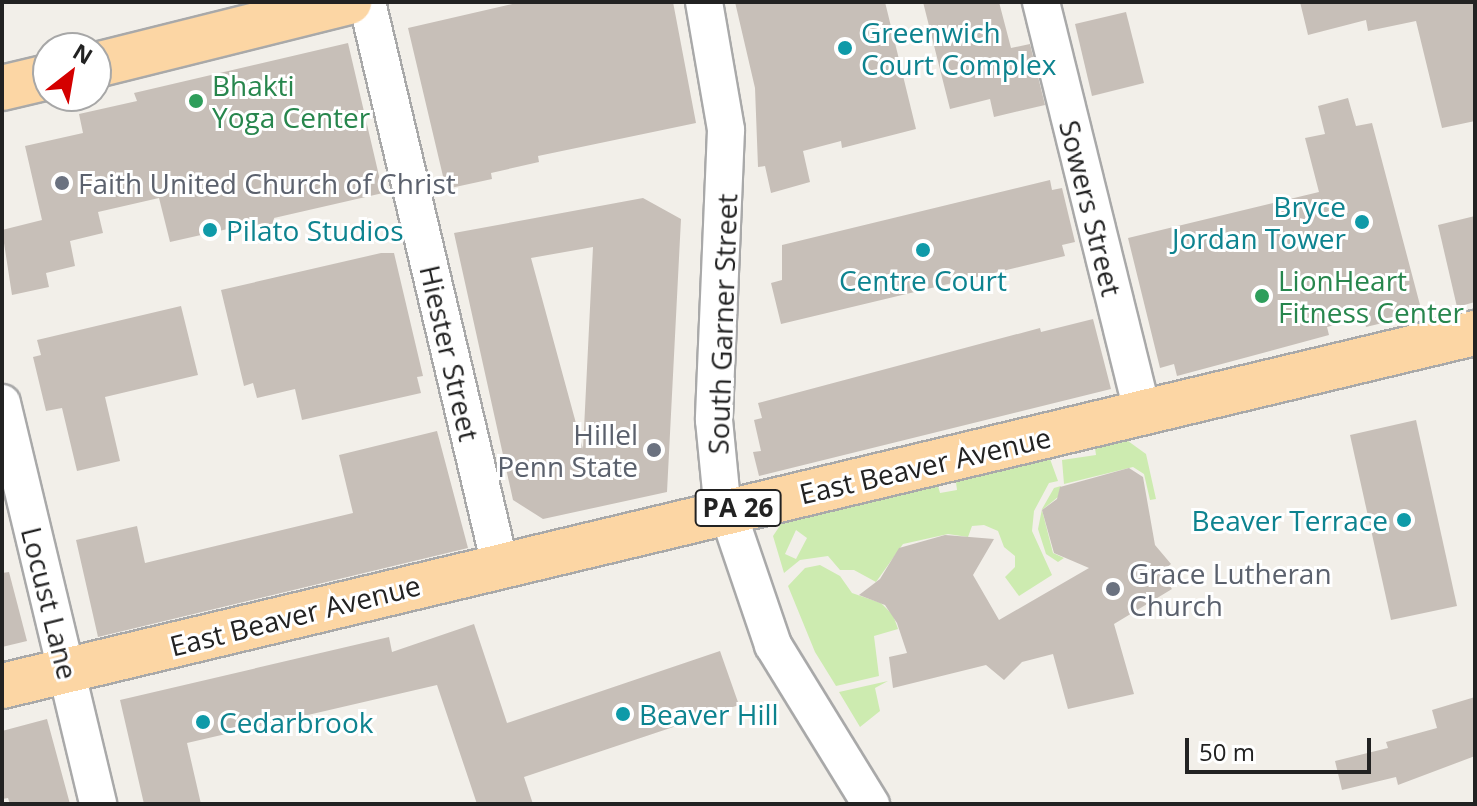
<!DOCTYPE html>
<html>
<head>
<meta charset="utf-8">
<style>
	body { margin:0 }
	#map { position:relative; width:1477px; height:806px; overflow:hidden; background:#f2efe9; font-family:"Open Sans",sans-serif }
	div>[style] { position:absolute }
	.grass>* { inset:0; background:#cdebb0 }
	.building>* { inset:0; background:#c7bfb8 }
	.roads { filter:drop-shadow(2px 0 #a9a9a9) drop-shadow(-2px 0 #a9a9a9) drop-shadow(0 2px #a9a9a9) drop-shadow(0 -2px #a9a9a9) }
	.minor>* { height:36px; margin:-18px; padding:0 18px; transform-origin:18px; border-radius:18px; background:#fff }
	.major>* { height:44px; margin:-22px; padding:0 22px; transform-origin:22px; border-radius:22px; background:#fcd6a4 }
	.dots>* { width:22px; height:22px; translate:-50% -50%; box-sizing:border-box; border:4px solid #fff; border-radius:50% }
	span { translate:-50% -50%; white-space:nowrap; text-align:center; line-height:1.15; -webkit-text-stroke:6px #fff; paint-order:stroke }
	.shield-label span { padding:2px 6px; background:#fff; border:2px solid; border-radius:6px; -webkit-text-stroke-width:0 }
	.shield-label { font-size:26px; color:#222; font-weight:700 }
	.culture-label { font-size:28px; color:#0d838f }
	.left { translate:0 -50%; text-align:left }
	.right { translate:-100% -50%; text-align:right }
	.leisure-label { font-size:28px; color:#27864d }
	.worship-label { font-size:28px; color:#5b616d }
	.street-label { font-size:28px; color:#222 }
	.frame { position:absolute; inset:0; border:4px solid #222; pointer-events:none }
	.north { position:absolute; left:32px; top:32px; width:80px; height:80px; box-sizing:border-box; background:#fff; border:2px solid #a7a7a7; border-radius:50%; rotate:31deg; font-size:22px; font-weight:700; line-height:32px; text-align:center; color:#222 }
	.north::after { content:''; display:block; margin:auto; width:28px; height:36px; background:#d40000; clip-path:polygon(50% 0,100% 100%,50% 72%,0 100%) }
	.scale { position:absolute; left:1185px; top:738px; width:186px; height:36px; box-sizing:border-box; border:4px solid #222; border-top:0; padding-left:10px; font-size:24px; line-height:28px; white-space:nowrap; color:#222; -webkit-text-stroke:6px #fff; paint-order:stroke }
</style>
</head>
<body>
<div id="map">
	<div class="grass">
		<div style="clip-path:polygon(1128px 441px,1146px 454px,1156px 499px,1150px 500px,1144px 474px,1133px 467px,1064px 484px,1062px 460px,1096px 455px,1095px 448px)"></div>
		<div style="clip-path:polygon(evenodd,1050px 459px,1058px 481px,1049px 483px,1034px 511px,1032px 531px,1052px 575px,1019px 596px,1005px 577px,1015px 567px,1015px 556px,1004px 547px,998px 531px,984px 525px,972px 526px,968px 537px,948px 534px,903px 544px,876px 582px,854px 570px,840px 570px,828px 556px,800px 560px,784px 573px,773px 536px,781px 524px,938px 486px,940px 493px,957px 490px,956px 482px,1050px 459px,796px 530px,807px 538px,796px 559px,785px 554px,796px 530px)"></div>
		<div style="clip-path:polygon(1061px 486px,1058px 497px,1042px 510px,1053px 553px,1064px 558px,1058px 562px,1046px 554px,1038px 529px,1042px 509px,1054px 488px)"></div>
		<div style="clip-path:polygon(820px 565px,840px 576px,852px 593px,881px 603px,893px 615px,898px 629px,874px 636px,879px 676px,836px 686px,815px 652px,788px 586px,805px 568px)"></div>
		<div style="clip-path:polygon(888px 681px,875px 688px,880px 711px,860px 727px,839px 692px)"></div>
	</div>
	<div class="building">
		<div style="clip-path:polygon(521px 2px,673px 2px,696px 123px,538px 156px,539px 162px,491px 173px,492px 179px,446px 189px,408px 28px)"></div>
		<div style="clip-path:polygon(735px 2px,885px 2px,916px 129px,842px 148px,841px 141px,803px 151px,810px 182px,771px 193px,765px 166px,758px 167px,755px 88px)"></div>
		<div style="clip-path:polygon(923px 2px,999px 2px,1011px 48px,1030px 44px,1045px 105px,994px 117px,990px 99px,950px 109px)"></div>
		<div style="clip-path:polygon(1300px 2px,1475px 2px,1475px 121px,1442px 128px,1416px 21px,1368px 31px,1366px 20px,1308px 35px)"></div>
		<div style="clip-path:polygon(1126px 12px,1144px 83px,1092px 96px,1075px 24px)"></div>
		<div style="clip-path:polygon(348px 43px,383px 193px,274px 218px,275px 223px,242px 231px,241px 226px,170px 242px,159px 198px,98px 212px,103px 233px,70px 241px,75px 266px,46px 273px,49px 287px,12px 295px,2px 230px,42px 220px,25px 146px,83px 133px,79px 114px,137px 101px,134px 93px)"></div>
		<div style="clip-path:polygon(1348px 98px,1356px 126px,1372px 123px,1420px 305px,1405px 309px,1407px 317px,1366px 327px,1364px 317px,1327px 327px,1329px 335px,1177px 376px,1174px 364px,1160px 368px,1128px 238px,1319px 192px,1305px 138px,1325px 134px,1318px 106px)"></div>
		<div style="clip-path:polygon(1050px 180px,1052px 190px,1062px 188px,1075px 242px,1062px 245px,1065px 256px,781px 324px,771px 283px,782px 280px,782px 245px)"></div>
		<div style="clip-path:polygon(evenodd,643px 198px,681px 219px,667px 492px,543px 519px,513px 500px,454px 233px,643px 198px,593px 247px,583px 449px,531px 258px,593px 247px)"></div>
		<div style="clip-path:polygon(1475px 216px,1475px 302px,1457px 307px,1438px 225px)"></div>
		<div style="clip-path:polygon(381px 253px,394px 253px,423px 376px,417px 377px,421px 393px,302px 420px,295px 389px,257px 398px,253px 383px,244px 386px,221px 290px)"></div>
		<div style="clip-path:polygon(181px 306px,198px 375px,105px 397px,120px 461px,77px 471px,62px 408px,46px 411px,33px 357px,41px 355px,37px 340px)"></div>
		<div style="clip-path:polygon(1093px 319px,1111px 389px,759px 476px,753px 452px,761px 451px,754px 420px,762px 418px,758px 403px,1040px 328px,1041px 332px)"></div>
		<div style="clip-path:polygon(1416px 420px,1457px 606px,1391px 620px,1350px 435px)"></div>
		<div style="clip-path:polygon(437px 431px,468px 548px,98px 637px,76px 540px,137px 526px,145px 563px,353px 513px,339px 455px)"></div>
		<div style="clip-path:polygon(1129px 468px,1143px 477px,1155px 545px,1171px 564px,1161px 572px,1172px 589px,1114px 624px,1134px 694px,1068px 709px,1053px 654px,1022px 662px,1004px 680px,986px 665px,893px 688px,889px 657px,907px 653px,897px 623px,885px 605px,859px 595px,880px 579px,899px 548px,945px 535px,994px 539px,973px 575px,999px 620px,1089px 568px,1054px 553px,1042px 510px,1057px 499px,1060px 487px)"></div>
		<div style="clip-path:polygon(9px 572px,27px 641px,2px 647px,2px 573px)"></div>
		<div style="clip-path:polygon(474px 624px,507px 723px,720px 651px,739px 705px,524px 777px,533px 804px,477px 804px,437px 685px,187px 743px,201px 804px,144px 804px,120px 700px,389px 637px,392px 652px)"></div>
		<div style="clip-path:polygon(1475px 697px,1475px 756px,1398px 785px,1396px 777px,1342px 790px,1335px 761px,1388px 748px,1386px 742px,1437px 728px,1432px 710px)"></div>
		<div style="clip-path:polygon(47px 719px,70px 804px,10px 804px,8px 798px,2px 799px,2px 731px)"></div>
	</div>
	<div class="roads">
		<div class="minor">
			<div style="left:367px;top:2px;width:578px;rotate:76.71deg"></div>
			<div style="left:704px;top:2px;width:130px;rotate:80.2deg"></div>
			<div style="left:726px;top:130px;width:290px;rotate:92.4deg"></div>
			<div style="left:714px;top:420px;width:72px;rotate:84.4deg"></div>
			<div style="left:721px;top:492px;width:162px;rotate:71.2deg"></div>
			<div style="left:773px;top:645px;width:187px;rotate:58.4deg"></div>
			<div style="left:1041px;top:2px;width:424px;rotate:76.1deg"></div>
			<div style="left:2px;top:403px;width:412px;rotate:76.5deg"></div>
		</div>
		<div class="major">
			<div style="left:96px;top:65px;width:261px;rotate:-14deg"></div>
			<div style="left:2px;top:88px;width:47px;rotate:-13.4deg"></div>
			<div style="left:2px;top:686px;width:1515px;rotate:-13.48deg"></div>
		</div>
	</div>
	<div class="dots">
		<div style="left:845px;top:48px;background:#0f9aa8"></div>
		<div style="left:196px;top:101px;background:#2e9e5b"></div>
		<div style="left:62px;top:183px;background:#6b7280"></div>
		<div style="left:1362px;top:222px;background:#0f9aa8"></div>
		<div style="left:210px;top:230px;background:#0f9aa8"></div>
		<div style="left:923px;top:250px;background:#0f9aa8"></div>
		<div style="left:1262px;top:296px;background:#2e9e5b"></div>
		<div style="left:654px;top:450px;background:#6b7280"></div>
		<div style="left:1404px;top:520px;background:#0f9aa8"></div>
		<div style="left:1113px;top:589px;background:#6b7280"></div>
		<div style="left:623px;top:714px;background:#0f9aa8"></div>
		<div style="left:203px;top:722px;background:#0f9aa8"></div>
	</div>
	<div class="shield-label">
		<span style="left:738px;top:508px">PA 26</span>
	</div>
	<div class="culture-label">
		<span class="left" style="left:861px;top:48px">Greenwich<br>Court Complex</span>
		<span class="right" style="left:1346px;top:222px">Bryce<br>Jordan Tower</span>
		<span class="left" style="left:226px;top:230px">Pilato Studios</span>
		<span style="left:923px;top:280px">Centre Court</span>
		<span class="right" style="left:1388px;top:520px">Beaver Terrace</span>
		<span class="left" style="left:639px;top:714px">Beaver Hill</span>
		<span class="left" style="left:219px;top:722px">Cedarbrook</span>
	</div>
	<div class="leisure-label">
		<span class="left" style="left:212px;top:101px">Bhakti<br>Yoga Center</span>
		<span class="left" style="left:1278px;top:296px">LionHeart<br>Fitness Center</span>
	</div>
	<div class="worship-label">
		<span class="left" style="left:78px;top:183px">Faith United Church of Christ</span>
		<span class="right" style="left:638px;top:450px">Hillel<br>Penn State</span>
		<span class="left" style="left:1129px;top:589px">Grace Lutheran<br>Church</span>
	</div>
	<div class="street-label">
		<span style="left:1091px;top:208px;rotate:76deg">Sowers Street</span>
		<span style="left:722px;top:324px;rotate:-88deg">South Garner Street</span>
		<span style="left:450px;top:353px;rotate:77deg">Hiester Street</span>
		<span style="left:925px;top:465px;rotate:-13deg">East Beaver Avenue</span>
		<span style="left:50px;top:603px;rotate:76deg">Locust Lane</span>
		<span style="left:295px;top:615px;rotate:-14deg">East Beaver Avenue</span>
	</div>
	<div class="frame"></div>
	<div class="north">N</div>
	<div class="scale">50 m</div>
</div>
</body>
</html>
